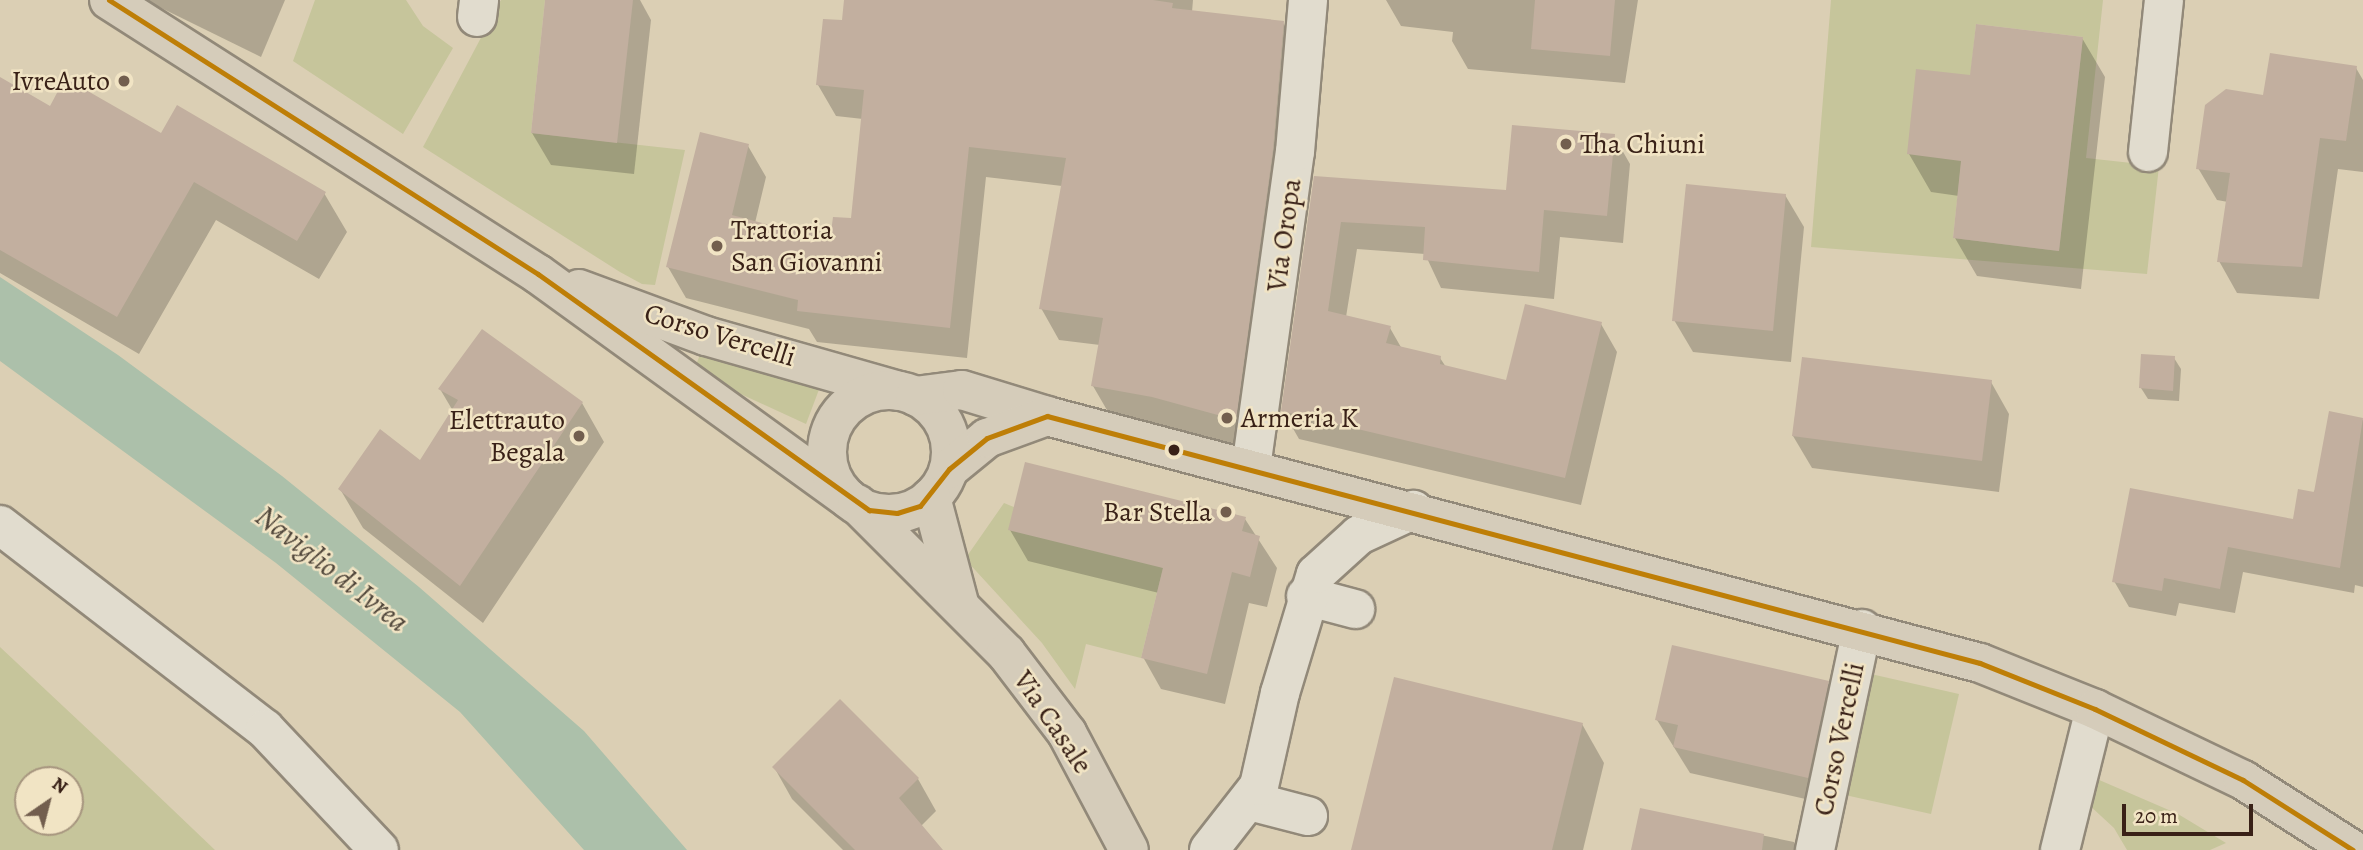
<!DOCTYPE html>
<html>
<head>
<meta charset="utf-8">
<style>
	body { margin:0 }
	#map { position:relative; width:2363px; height:850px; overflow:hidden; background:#dbcfb4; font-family:Alegreya,serif }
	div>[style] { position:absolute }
	.green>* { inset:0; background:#c6c59b }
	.water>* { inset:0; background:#acc0aa }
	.shadow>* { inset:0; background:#0003 }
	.building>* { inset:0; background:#c2af9f }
	.roads { filter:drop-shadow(2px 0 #928979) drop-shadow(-2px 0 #928979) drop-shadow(0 2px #928979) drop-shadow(0 -2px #928979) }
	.minor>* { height:38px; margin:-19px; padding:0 19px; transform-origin:19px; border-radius:19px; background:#e1dcce }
	.major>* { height:38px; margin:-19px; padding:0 19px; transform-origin:19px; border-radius:19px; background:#d5ccba }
	.major>.ring { margin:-19px; padding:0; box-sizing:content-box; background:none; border:38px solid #d5ccba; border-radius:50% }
	.bus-1>* { height:5px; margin:-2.5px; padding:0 2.5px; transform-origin:2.5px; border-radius:2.5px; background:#be7e07 }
	.dots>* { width:19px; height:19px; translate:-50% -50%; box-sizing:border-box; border:4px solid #f1e4c4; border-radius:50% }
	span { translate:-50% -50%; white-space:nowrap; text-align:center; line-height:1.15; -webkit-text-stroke:5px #f1e4c4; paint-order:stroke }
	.poi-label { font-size:28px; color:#392117 }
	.right { translate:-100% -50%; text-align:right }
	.left { translate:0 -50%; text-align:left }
	.street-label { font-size:28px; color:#392117 }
	.water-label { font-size:30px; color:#51473b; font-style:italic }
	.north { position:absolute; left:14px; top:766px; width:70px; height:70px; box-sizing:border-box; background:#f1e4c4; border:2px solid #a7967f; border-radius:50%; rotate:35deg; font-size:19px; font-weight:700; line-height:28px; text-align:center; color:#392117 }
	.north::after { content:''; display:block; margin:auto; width:24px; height:32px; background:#725e4e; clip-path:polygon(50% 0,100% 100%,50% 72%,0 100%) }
	.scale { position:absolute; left:2122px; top:804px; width:131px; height:32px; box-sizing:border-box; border:4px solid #392117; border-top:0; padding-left:9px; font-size:21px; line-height:24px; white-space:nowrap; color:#392117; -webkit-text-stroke:5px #f1e4c4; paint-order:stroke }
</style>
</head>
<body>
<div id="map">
	<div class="green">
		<div style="clip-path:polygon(315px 0,406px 0,423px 26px,453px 48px,403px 134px,293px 61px)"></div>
		<div style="clip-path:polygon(501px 0,545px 0,531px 133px,685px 150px,655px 285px,642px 284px,620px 272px,423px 147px)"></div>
		<div style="clip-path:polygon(evenodd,1831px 0,2103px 0,2086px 158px,2159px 166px,2147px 274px,1811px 247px,1831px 0,1976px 24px,2083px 37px,2059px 251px,1953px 238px,1976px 24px)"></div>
		<div style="clip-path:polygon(702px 350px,823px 379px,806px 424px,693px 372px)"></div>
		<div style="clip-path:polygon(1004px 503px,1163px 568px,1141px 658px,1086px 644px,1075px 689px,1042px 643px,965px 559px)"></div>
		<div style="clip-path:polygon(evenodd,0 647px,128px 767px,215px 850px,0 850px,0 647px,28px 780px,70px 780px,70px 822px,28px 822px,28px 780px)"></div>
		<div style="clip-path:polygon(1862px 672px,1959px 694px,1931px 814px,1836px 793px)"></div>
		<div style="clip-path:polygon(2090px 776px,2178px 814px,2226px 843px,2210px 850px,2127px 850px,2114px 828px,2088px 804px)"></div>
	</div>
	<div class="water">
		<div style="clip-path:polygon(0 277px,118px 355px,282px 476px,419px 587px,584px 731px,687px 850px,584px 850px,460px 712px,276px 563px,0 361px)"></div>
	</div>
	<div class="shadow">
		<div style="clip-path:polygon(145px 0,285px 0,261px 57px)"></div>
		<div style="clip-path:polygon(546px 0,640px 0,651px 20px,634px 174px,551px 165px,532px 133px)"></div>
		<div style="clip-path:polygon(846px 0,1193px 0,1192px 12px,1283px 23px,1301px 54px,1253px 451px,1171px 428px,1111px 417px,1093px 386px,1100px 345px,1059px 340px,1041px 308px,1062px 186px,986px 177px,967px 358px,817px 342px,809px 329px,686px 298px,668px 267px,748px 146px,766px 177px,755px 223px,833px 234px,853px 220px,863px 119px,836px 116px,818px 85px,843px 22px)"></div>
		<div style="clip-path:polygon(1386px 0,1638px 0,1625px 83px,1468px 69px,1452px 41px,1453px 32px,1401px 26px)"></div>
		<div style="clip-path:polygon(2082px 38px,2105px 77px,2081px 289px,1977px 276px,1955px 238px,1959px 196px,1931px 192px,1909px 154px,1971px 77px)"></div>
		<div style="clip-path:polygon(2356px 68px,2363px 80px,2363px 172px,2338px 169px,2319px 299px,2237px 293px,2219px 261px,2228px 202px,2217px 200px,2198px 168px,2265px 97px)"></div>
		<div style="clip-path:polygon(0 79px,51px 108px,161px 135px,324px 193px,347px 232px,319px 279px,216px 220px,139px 354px,0 273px)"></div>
		<div style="clip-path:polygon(1614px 136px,1630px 164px,1623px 243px,1560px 237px,1554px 299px,1441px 288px,1425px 254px,1357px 249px,1346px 317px,1390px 328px,1402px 349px,1440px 358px,1446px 367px,1508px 382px,1601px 324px,1617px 352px,1581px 505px,1299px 439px,1283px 411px,1315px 178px,1507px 192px)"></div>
		<div style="clip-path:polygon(1785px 195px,1804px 227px,1791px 362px,1693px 352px,1674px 320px)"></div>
		<div style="clip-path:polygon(2174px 358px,2181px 369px,2179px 401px,2148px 399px,2141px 388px)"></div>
		<div style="clip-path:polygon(1991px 382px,2009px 414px,1999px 492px,1812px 468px,1793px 436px)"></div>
		<div style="clip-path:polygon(440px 389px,582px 403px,604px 442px,483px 623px,363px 528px,340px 489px,420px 462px,453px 411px)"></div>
		<div style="clip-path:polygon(2363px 419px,2363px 587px,2355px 585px,2354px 593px,2243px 572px,2235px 613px,2179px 603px,2176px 616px,2129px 607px,2114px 581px,2294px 521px)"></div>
		<div style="clip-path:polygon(1245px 519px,1277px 568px,1267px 607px,1249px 603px,1225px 704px,1161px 689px,1143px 657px,1159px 593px,1028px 561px,1010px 530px)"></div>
		<div style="clip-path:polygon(1827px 682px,1843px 709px,1823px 803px,1690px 773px,1657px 720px)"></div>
		<div style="clip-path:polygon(1582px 724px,1604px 763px,1583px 850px,1353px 850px)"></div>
		<div style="clip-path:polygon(774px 767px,918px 779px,936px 811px,921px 826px,942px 850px,843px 850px,792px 799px)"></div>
		<div style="clip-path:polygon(1641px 810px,1794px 842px,1798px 850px,1633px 850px)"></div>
	</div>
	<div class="building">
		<div style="clip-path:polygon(545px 0,633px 0,617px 143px,531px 133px)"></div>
		<div style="clip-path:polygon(844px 0,1153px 0,1173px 3px,1172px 8px,1284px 21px,1273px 150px,1236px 420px,1152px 397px,1091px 386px,1103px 318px,1039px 309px,1066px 158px,969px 147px,950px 328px,797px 311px,798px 300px,666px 267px,700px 132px,749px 144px,732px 215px,773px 226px,831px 232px,833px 217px,851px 218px,864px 90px,816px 85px,823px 19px,842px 20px)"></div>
		<div style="clip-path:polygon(1535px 0,1615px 0,1610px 56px,1531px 49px)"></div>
		<div style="clip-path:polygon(1976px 24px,2083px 37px,2059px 251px,1953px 238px,1961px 161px,1907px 154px,1916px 69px,1970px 75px)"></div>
		<div style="clip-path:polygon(2270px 53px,2357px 66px,2346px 141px,2320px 138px,2302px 267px,2217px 262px,2230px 173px,2196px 169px,2205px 105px,2226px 89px,2263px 95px)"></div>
		<div style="clip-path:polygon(0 77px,50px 106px,65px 78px,161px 133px,177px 105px,326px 192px,297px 241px,194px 182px,117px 317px,0 250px)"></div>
		<div style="clip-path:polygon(1512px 125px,1615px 134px,1607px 216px,1544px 210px,1539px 272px,1423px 260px,1425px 227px,1341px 222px,1328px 311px,1391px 326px,1386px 343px,1441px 356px,1440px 364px,1506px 380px,1525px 304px,1602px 322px,1565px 478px,1281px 411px,1314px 176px,1506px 190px)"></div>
		<div style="clip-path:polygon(1686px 184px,1786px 194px,1773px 331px,1672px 321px)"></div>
		<div style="clip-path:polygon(482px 329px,583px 402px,460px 586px,338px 489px,380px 429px,420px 460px,458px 400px,438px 389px)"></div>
		<div style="clip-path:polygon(2141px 354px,2175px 356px,2173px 391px,2139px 388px)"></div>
		<div style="clip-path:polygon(1802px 357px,1992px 380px,1982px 461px,1792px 436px)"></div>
		<div style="clip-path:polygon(2329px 411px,2363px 418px,2340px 568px,2228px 547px,2220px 589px,2164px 578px,2162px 591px,2112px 582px,2130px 488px,2293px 519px,2298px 489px,2314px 492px)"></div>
		<div style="clip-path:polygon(1025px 462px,1246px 517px,1242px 531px,1260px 536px,1250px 577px,1232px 572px,1207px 674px,1141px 658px,1163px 568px,1008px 530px)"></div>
		<div style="clip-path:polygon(1672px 645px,1829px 681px,1808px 778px,1673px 747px,1678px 725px,1655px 720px)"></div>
		<div style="clip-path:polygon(1394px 677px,1583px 723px,1552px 850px,1351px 850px)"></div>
		<div style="clip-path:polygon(840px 699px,919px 778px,899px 798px,943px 850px,855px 850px,772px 767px)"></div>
		<div style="clip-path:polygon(1640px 808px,1764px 834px,1762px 850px,1631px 850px)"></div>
	</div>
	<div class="roads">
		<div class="minor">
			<div style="left:477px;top:17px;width:17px;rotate:-83deg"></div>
			<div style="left:2148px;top:152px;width:153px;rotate:-84deg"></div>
			<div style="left:1251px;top:468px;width:319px;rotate:-82.1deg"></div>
			<div style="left:1295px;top:152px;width:153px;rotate:-85.1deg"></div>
			<div style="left:0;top:525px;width:334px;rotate:37.6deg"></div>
			<div style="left:265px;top:729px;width:166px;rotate:46.7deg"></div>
			<div style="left:1306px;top:596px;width:51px;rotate:14.9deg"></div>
			<div style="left:1250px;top:801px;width:60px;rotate:14.5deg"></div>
			<div style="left:1209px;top:850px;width:81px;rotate:-52deg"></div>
			<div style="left:1259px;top:786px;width:95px;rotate:-77.3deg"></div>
			<div style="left:1280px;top:693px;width:124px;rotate:-73.2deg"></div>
			<div style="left:1316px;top:574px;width:58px;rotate:-42.2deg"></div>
			<div style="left:1359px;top:535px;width:60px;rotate:-24.8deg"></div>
			<div style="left:1815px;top:850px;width:226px;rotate:-78deg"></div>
			<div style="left:2060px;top:850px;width:145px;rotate:-76.1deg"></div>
		</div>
		<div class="major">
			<div style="left:109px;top:0;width:509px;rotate:32.57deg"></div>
			<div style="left:538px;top:274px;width:382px;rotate:35.9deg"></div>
			<div style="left:579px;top:289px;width:135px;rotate:20.3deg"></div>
			<div style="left:706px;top:336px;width:201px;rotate:15.9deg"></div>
			<div class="ring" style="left:827px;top:390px;width:86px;height:86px"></div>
			<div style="left:915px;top:396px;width:47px;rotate:-7.3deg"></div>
			<div style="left:962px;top:390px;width:89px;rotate:17deg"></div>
			<div style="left:1047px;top:416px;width:965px;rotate:14.83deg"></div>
			<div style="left:1980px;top:663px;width:124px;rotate:21.8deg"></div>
			<div style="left:2095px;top:709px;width:164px;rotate:25.6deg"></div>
			<div style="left:2243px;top:780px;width:130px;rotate:32.5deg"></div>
			<div style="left:949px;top:469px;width:49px;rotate:-39.2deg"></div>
			<div style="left:987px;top:438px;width:64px;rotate:-20.1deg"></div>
			<div style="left:931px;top:497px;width:110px;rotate:75.2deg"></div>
			<div style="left:857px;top:504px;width:211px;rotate:45deg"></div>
			<div style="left:1006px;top:653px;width:101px;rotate:52.7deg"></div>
			<div style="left:1067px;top:733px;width:132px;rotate:62.1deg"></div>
		</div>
	</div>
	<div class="bus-1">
		<div style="left:109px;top:0;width:509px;rotate:32.57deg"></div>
		<div style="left:538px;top:274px;width:407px;rotate:35.5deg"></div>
		<div style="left:869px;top:510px;width:28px;rotate:6deg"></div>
		<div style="left:897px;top:513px;width:24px;rotate:-17deg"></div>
		<div style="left:920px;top:506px;width:47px;rotate:-51.9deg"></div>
		<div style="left:949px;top:469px;width:49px;rotate:-39.2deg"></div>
		<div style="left:987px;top:438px;width:64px;rotate:-20.1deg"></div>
		<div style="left:1047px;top:416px;width:965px;rotate:14.83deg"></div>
		<div style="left:1980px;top:663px;width:124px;rotate:21.8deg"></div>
		<div style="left:2095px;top:709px;width:164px;rotate:25.6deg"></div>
		<div style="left:2243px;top:780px;width:130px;rotate:32.5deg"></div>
	</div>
	<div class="dots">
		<div style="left:124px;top:81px;background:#725e4e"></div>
		<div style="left:1566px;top:144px;background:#725e4e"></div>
		<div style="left:717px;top:246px;background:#725e4e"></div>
		<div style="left:1227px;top:418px;background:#725e4e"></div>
		<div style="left:579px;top:436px;background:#725e4e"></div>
		<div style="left:1174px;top:450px;background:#392117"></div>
		<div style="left:1226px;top:512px;background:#725e4e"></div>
	</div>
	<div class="poi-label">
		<span class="right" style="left:110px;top:81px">IvreAuto</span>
		<span class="left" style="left:1580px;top:144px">Tha Chiuni</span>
		<span class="left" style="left:731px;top:246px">Trattoria<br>San Giovanni</span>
		<span class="left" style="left:1241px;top:418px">Armeria K</span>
		<span class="right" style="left:565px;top:436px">Elettrauto<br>Begala</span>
		<span class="right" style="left:1212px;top:512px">Bar Stella</span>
	</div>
	<div class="street-label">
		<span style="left:1284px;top:235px;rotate:-82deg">Via Oropa</span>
		<span style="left:720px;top:335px;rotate:17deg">Corso Vercelli</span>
		<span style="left:1053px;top:722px;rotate:56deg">Via Casale</span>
		<span style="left:1839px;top:739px;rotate:-78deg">Corso Vercelli</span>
	</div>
	<div class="water-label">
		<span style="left:332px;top:569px;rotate:38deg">Naviglio di Ivrea</span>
	</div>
	<div class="north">N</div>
	<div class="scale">20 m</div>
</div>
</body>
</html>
